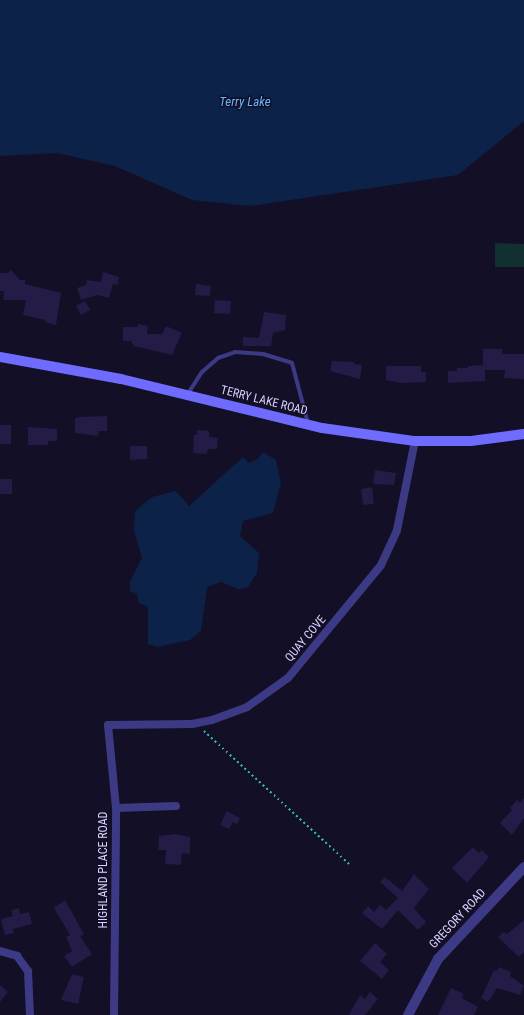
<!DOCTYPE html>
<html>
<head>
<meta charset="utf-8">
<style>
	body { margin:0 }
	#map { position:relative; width:524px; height:1015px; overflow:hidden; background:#130f26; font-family:"Roboto Condensed",sans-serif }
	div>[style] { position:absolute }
	.green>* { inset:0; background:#12302f }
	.water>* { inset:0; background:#0c2248 }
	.building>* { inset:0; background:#241b47 }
	.path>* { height:1.5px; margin-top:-0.75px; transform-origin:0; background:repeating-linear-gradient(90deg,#2fb8b0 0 2px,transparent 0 5px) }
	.service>* { height:4px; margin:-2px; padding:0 2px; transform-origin:2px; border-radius:2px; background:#3d3a85 }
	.minor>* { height:8px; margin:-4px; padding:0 4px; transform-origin:4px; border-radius:4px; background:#3d3a85 }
	.tertiary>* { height:10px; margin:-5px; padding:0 5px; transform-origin:5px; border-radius:5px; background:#3d3a85 }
	.secondary>* { height:10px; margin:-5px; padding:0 5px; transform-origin:5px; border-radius:5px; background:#6f6bff }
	span { translate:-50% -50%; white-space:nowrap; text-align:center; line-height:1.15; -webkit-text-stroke:3px #130f26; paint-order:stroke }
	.street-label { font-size:12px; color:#d9d4ff }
	.water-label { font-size:13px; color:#62b6ff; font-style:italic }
</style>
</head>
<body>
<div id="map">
	<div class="green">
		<div style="clip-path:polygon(495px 243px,524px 244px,524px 267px,495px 267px)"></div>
	</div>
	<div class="water">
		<div style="clip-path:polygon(0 0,524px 0,524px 121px,458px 175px,250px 206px,192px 200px,115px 166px,57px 153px,0 156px)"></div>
		<div style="clip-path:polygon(263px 452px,276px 460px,281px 483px,273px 513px,243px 521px,240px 536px,259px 553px,257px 573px,248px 587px,239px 589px,221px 582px,207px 587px,201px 631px,190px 640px,157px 647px,148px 644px,148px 607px,139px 603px,137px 594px,130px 591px,130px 582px,142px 558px,134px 531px,135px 511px,152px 497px,176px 491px,189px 506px,243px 457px,249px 463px,258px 459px)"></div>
	</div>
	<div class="building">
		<div style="clip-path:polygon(11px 270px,20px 280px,25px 280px,25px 284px,61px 293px,56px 325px,45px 322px,45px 320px,23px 315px,26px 300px,3px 300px,4px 291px,0 291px,0 273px,8px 273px)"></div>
		<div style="clip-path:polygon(103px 272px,119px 277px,118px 285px,113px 284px,109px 298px,97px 295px,81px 300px,77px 288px,86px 285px,87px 280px,101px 282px)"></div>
		<div style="clip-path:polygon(196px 284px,211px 286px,210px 296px,195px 295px)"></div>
		<div style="clip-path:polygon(215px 300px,231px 301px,230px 314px,214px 313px)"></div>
		<div style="clip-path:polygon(85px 301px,90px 310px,81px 315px,76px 306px)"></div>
		<div style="clip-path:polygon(264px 312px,286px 315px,285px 330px,273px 333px,271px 346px,243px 346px,243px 337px,259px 338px)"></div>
		<div style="clip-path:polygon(138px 324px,148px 326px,147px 334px,162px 334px,166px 326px,182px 333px,172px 355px,134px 346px,131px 341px,123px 341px,123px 327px,137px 327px)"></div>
		<div style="clip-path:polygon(483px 349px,502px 349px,502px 354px,524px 354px,524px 379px,504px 378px,505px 370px,485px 370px,485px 381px,448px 383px,448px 371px,457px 371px,457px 368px,468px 368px,468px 366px,483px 365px)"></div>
		<div style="clip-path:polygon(332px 361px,354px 362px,354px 364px,362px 365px,360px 379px,330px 371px)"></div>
		<div style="clip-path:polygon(386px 366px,421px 366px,421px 372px,426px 372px,426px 382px,401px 383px,386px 380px)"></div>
		<div style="clip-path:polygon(107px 416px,107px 431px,99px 431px,98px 436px,75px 433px,75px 419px,79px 417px)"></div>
		<div style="clip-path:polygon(0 425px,11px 425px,11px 444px,0 444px)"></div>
		<div style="clip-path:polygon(28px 427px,57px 429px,57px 441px,48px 441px,48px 445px,28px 445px)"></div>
		<div style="clip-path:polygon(197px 430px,209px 431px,209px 437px,218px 438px,217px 449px,208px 449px,207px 454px,193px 453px,194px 435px,197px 435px)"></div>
		<div style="clip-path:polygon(130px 446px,147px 446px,147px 459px,130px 460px)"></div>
		<div style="clip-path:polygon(375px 470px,396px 473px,394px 485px,373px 484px)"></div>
		<div style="clip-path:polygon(0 479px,12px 479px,12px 494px,0 494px)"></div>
		<div style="clip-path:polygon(372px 487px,374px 504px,363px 505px,361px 489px)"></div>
		<div style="clip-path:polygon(524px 798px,524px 818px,512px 835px,500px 823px,512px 810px,510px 808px,517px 800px,520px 803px)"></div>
		<div style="clip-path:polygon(227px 811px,240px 818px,237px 824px,233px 822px,229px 829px,220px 825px)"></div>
		<div style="clip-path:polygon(175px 834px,190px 837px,190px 854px,182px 853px,181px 865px,165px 864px,166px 850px,158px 850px,159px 836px)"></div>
		<div style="clip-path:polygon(473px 847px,479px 853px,482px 850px,489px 857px,467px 883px,452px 868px)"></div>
		<div style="clip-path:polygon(414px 874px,429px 889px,414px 908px,426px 922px,418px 930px,398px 910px,382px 929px,362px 913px,368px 906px,374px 912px,380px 905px,386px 910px,398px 898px,380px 882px,385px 877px,402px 891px)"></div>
		<div style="clip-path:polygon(65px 900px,84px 934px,80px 936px,92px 954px,72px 967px,64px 956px,72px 951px,66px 937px,70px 935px,54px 908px)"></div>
		<div style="clip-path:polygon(19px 908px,20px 914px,29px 912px,32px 924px,13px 929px,14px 933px,5px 935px,1px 919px,13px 916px,11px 910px)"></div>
		<div style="clip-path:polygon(524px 920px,524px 952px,519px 957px,498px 937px,504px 932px,507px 934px)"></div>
		<div style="clip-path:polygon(375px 943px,387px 954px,380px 962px,389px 970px,382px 979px,360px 961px)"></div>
		<div style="clip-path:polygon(499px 967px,511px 972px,510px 976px,524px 986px,520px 995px,497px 988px,488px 1002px,481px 998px,494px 970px,497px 971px)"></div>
		<div style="clip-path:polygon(72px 974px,84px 977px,78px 1004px,61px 1000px)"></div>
		<div style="clip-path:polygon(0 985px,8px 992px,0 1002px)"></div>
		<div style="clip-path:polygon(451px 988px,464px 994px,462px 998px,478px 1007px,474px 1015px,438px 1015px)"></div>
		<div style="clip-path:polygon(370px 992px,378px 999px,365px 1015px,349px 1015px,360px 995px,365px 999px)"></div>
	</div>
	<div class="path">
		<div style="left:204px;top:731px;width:197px;rotate:42.5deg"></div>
	</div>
	<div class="service">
		<div style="left:187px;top:395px;width:27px;rotate:-57deg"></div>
		<div style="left:202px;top:372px;width:21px;rotate:-41deg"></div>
		<div style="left:218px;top:358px;width:18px;rotate:-19deg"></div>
		<div style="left:235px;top:352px;width:28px;rotate:4deg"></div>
		<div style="left:263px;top:354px;width:30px;rotate:17deg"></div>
		<div style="left:292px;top:363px;width:62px;rotate:75.1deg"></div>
	</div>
	<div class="minor">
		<div style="left:116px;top:808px;width:60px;rotate:-1.9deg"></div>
		<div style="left:0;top:951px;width:18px;rotate:16deg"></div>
		<div style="left:17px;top:956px;width:19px;rotate:54deg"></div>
		<div style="left:28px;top:971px;width:44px;rotate:87.4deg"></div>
		<div style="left:114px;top:1015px;width:207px;rotate:-89.4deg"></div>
		<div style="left:116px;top:808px;width:83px;rotate:-95.5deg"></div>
		<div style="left:108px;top:725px;width:84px;rotate:-0.7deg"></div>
		<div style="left:192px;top:724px;width:20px;rotate:-11deg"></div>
		<div style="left:212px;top:720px;width:37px;rotate:-20deg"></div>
		<div style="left:247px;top:707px;width:50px;rotate:-35.3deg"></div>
		<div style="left:288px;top:678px;width:146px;rotate:-50.5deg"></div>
		<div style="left:381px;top:565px;width:38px;rotate:-65deg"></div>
		<div style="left:397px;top:530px;width:91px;rotate:-78.6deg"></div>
	</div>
	<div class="tertiary">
		<div style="left:408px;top:1015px;width:64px;rotate:-61.8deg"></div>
		<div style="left:438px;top:959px;width:126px;rotate:-46.9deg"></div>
	</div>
	<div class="secondary">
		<div style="left:0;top:357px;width:123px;rotate:10.3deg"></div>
		<div style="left:121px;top:379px;width:207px;rotate:13.7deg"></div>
		<div style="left:322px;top:428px;width:94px;rotate:8deg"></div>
		<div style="left:415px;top:441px;width:56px"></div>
		<div style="left:471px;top:441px;width:53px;rotate:-7.5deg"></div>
	</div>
	<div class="street-label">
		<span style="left:264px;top:401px;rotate:14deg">TERRY LAKE ROAD</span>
		<span style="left:306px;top:639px;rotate:-50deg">QUAY COVE</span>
		<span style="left:104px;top:870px;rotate:-90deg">HIGHLAND PLACE ROAD</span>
		<span style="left:458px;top:919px;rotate:-47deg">GREGORY ROAD</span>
	</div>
	<div class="water-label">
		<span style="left:245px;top:102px">Terry Lake</span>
	</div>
</div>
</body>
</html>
